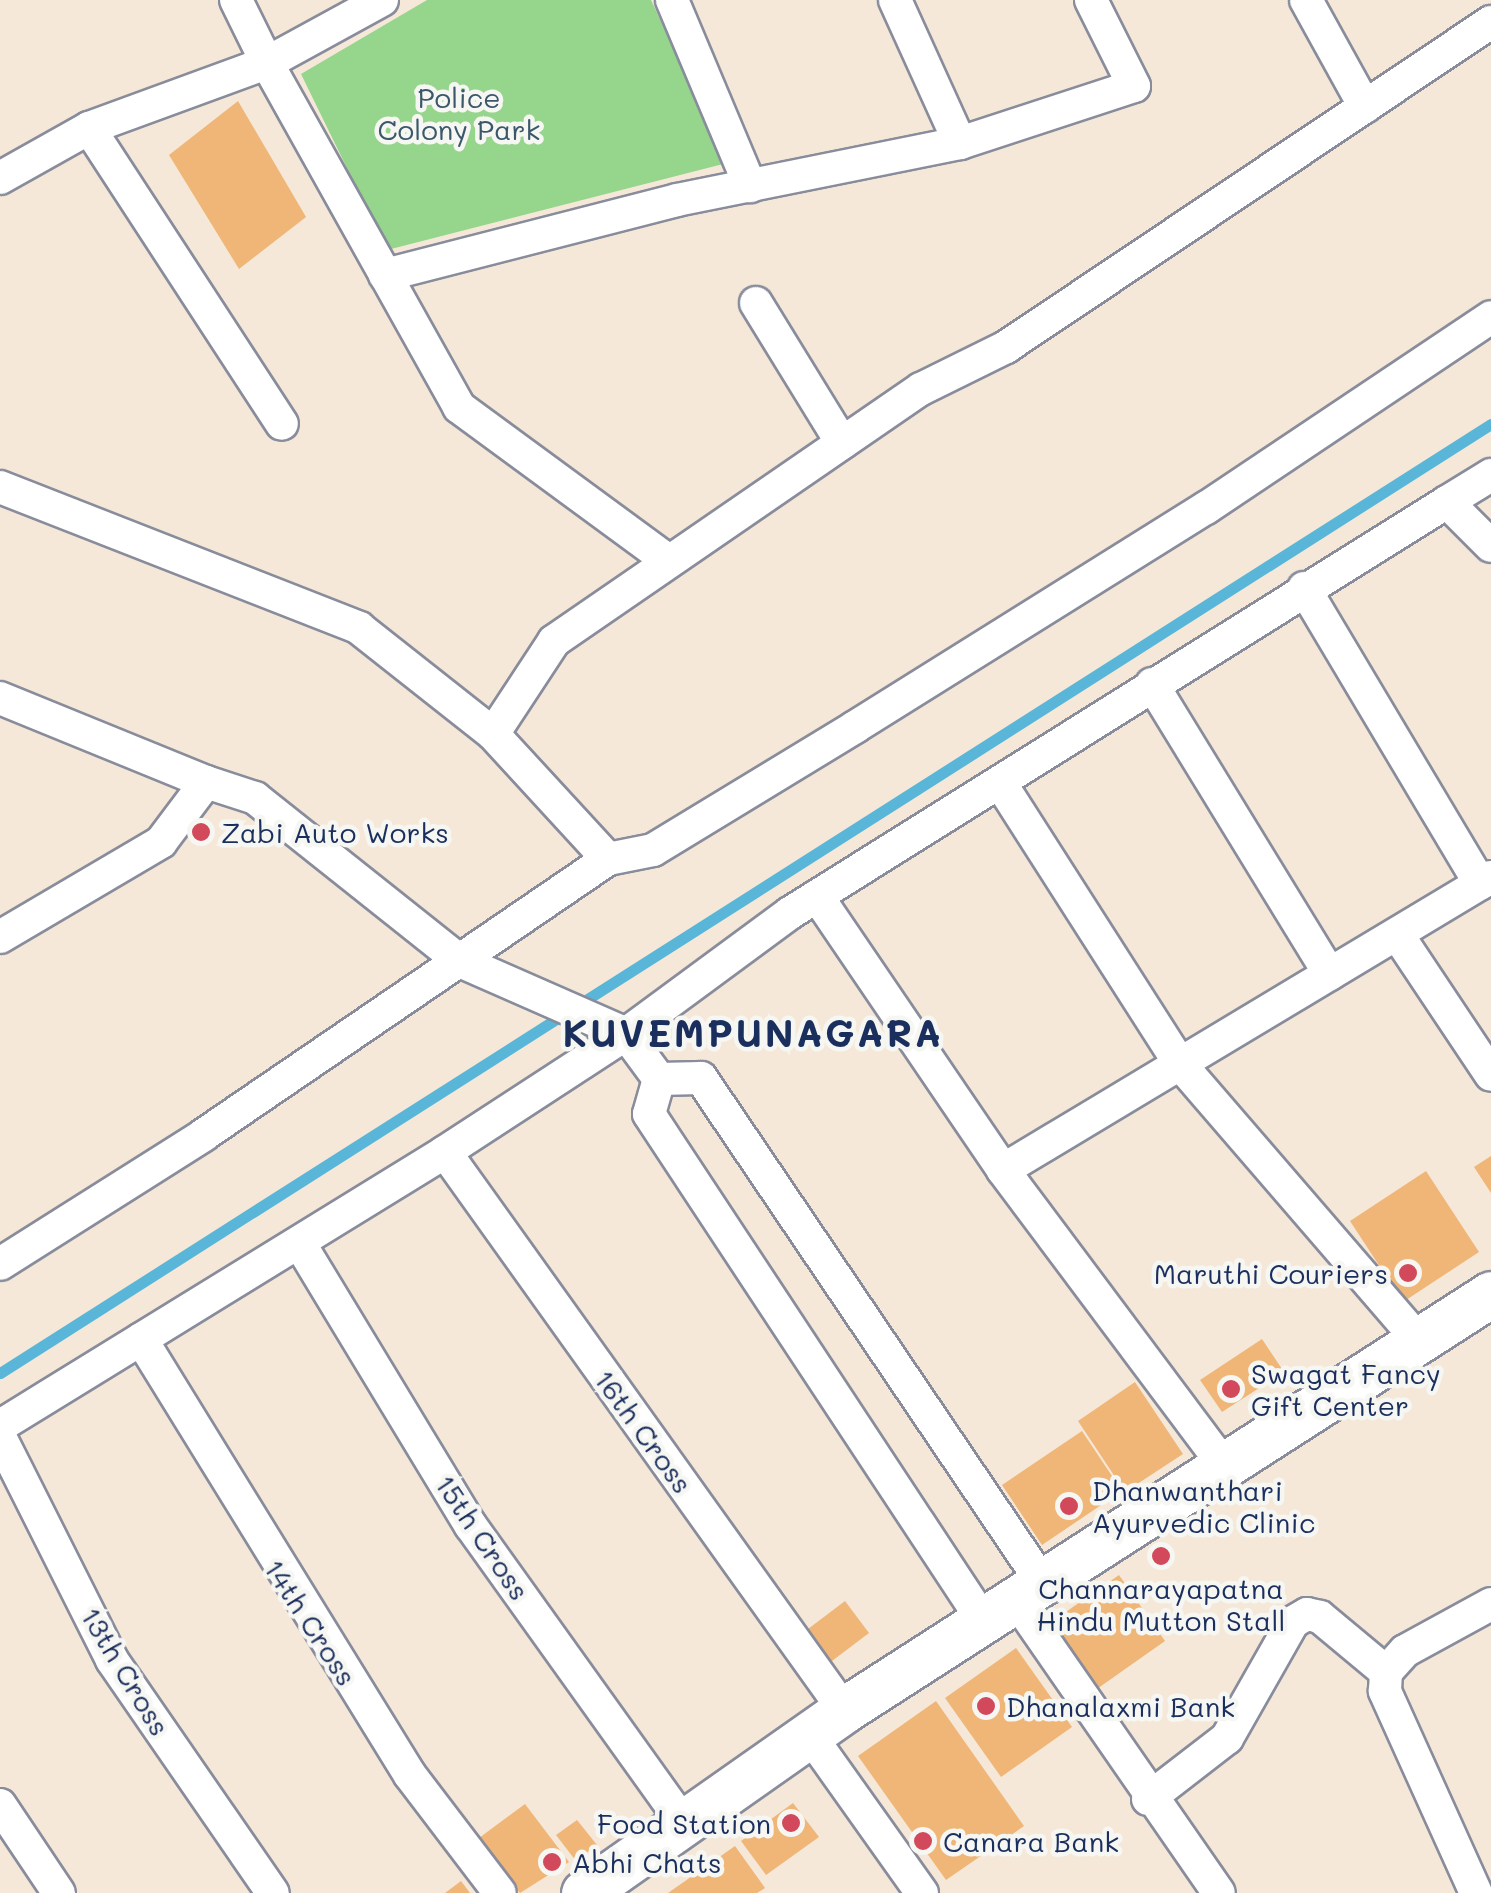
<!DOCTYPE html>
<html>
<head>
<meta charset="utf-8">
<style>
	body { margin:0 }
	#map { position:relative; width:1491px; height:1893px; overflow:hidden; background:#f5e8d8; font-family:Mali,sans-serif }
	div>[style] { position:absolute }
	.green>* { inset:0; background:#95d58c }
	.stream>* { height:11px; margin:-5.5px; padding:0 5.5px; transform-origin:5.5px; border-radius:5.5px; background:#5ab6d8 }
	.building>* { inset:0; background:#efb678 }
	.roads { filter:drop-shadow(2px 0 #888c9b) drop-shadow(-2px 0 #888c9b) drop-shadow(0 2px #888c9b) drop-shadow(0 -2px #888c9b) }
	.street>* { height:32px; margin:-16px; padding:0 16px; transform-origin:16px; border-radius:16px; background:#fff }
	.secondary>* { height:45px; margin:-22.5px; padding:0 22.5px; transform-origin:22.5px; border-radius:22.5px; background:#fff }
	.dots>* { width:28px; height:28px; translate:-50% -50%; box-sizing:border-box; border:5px solid #f6f6f2; border-radius:50% }
	span { translate:-50% -50%; white-space:nowrap; text-align:center; line-height:1.15; -webkit-text-stroke:9px #f6f6f2; paint-order:stroke }
	.park-label { font-size:28px; color:#3a586a }
	.poi-label { font-size:28px; color:#1b2f5e }
	.left { translate:0 -50%; text-align:left }
	.right { translate:-100% -50%; text-align:right }
	.street-label { font-size:28px; color:#1b2f5e }
	.district-label { font-size:38px; color:#1b2f5e; font-weight:700; letter-spacing:2.5px }
</style>
</head>
<body>
<div id="map">
	<div class="green">
		<div style="clip-path:polygon(427px 0,651px 0,727px 163px,387px 250px,301px 74px)"></div>
	</div>
	<div class="stream">
		<div style="left:0;top:1373px;width:1767px;rotate:-32.48deg"></div>
	</div>
	<div class="building">
		<div style="clip-path:polygon(238px 101px,306px 217px,239px 269px,169px 155px)"></div>
		<div style="clip-path:polygon(1491px 1156px,1491px 1193px,1474px 1167px)"></div>
		<div style="clip-path:polygon(1426px 1171px,1479px 1252px,1403px 1302px,1350px 1221px)"></div>
		<div style="clip-path:polygon(1262px 1339px,1284px 1372px,1222px 1412px,1200px 1380px)"></div>
		<div style="clip-path:polygon(1135px 1382px,1183px 1454px,1125px 1492px,1078px 1421px)"></div>
		<div style="clip-path:polygon(1082px 1431px,1122px 1491px,1042px 1545px,1002px 1485px)"></div>
		<div style="clip-path:polygon(1119px 1575px,1165px 1641px,1094px 1691px,1047px 1625px)"></div>
		<div style="clip-path:polygon(845px 1601px,869px 1633px,828px 1664px,804px 1632px)"></div>
		<div style="clip-path:polygon(1016px 1648px,1072px 1727px,1001px 1777px,945px 1698px)"></div>
		<div style="clip-path:polygon(936px 1701px,1024px 1826px,946px 1880px,858px 1756px)"></div>
		<div style="clip-path:polygon(793px 1803px,819px 1837px,766px 1875px,741px 1841px)"></div>
		<div style="clip-path:polygon(525px 1804px,569px 1862px,520px 1893px,479px 1838px)"></div>
		<div style="clip-path:polygon(577px 1820px,597px 1845px,576px 1861px,556px 1835px)"></div>
		<div style="clip-path:polygon(735px 1846px,765px 1888px,757px 1893px,668px 1893px)"></div>
		<div style="clip-path:polygon(461px 1881px,470px 1893px,445px 1893px)"></div>
	</div>
	<div class="roads">
		<div class="street">
			<div style="left:382px;top:0;width:131px;rotate:151.3deg"></div>
			<div style="left:267px;top:63px;width:394px;rotate:60.8deg"></div>
			<div style="left:459px;top:407px;width:260px;rotate:36.3deg"></div>
			<div style="left:672px;top:0;width:202px;rotate:67.2deg"></div>
			<div style="left:895px;top:0;width:157px;rotate:65.6deg"></div>
			<div style="left:1306px;top:0;width:122px;rotate:61.1deg"></div>
			<div style="left:89px;top:128px;width:353px;rotate:56.9deg"></div>
			<div style="left:0;top:178px;width:102px;rotate:-29.3deg"></div>
			<div style="left:89px;top:128px;width:189px;rotate:-20.1deg"></div>
			<div style="left:267px;top:63px;width:70px;rotate:-116.2deg"></div>
			<div style="left:385px;top:275px;width:301px;rotate:-14.4deg"></div>
			<div style="left:677px;top:200px;width:289px;rotate:-11.4deg"></div>
			<div style="left:960px;top:143px;width:183px;rotate:-18.1deg"></div>
			<div style="left:1134px;top:86px;width:96px;rotate:-116.6deg"></div>
			<div style="left:756px;top:303px;width:164px;rotate:58.4deg"></div>
			<div style="left:0;top:487px;width:386px;rotate:21.4deg"></div>
			<div style="left:359px;top:628px;width:171px;rotate:38.3deg"></div>
			<div style="left:493px;top:734px;width:170px;rotate:47.4deg"></div>
			<div style="left:608px;top:859px;width:489px;rotate:145.7deg"></div>
			<div style="left:204px;top:1135px;width:241px;rotate:147.7deg"></div>
			<div style="left:1447px;top:502px;width:52px;rotate:-31.5deg"></div>
			<div style="left:1304px;top:588px;width:344px;rotate:59.2deg"></div>
			<div style="left:1152px;top:684px;width:340px;rotate:58.5deg"></div>
			<div style="left:0;top:698px;width:222px;rotate:22.2deg"></div>
			<div style="left:493px;top:734px;width:111px;rotate:-56.7deg"></div>
			<div style="left:554px;top:641px;width:445px;rotate:-34.5deg"></div>
			<div style="left:921px;top:389px;width:95px;rotate:-26.3deg"></div>
			<div style="left:1006px;top:347px;width:584px;rotate:-33.83deg"></div>
			<div style="left:1001px;top:784px;width:334px;rotate:57.4deg"></div>
			<div style="left:1181px;top:1065px;width:366px;rotate:49.2deg"></div>
			<div style="left:608px;top:859px;width:46px;rotate:-11.3deg"></div>
			<div style="left:653px;top:850px;width:237px;rotate:-31.3deg"></div>
			<div style="left:855px;top:727px;width:414px;rotate:-32deg"></div>
			<div style="left:1206px;top:508px;width:343px;rotate:-33.8deg"></div>
			<div style="left:817px;top:896px;width:331px;rotate:55.8deg"></div>
			<div style="left:1003px;top:1170px;width:569px;rotate:-30.98deg"></div>
			<div style="left:1397px;top:934px;width:169px;rotate:56.3deg"></div>
			<div style="left:0;top:937px;width:187px;rotate:-30.5deg"></div>
			<div style="left:161px;top:842px;width:75px;rotate:-53.1deg"></div>
			<div style="left:206px;top:782px;width:52px;rotate:18.1deg"></div>
			<div style="left:255px;top:798px;width:262px;rotate:38.5deg"></div>
			<div style="left:460px;top:961px;width:181px;rotate:23.7deg"></div>
			<div style="left:626px;top:1034px;width:56px;rotate:53.7deg"></div>
			<div style="left:659px;top:1079px;width:42px;rotate:-1.4deg"></div>
			<div style="left:701px;top:1078px;width:609px;rotate:55.92deg"></div>
			<div style="left:659px;top:1079px;width:36px;rotate:106deg"></div>
			<div style="left:649px;top:1114px;width:605px;rotate:56.6deg"></div>
			<div style="left:445px;top:1152px;width:686px;rotate:54.43deg"></div>
			<div style="left:1003px;top:1170px;width:374px;rotate:53.2deg"></div>
			<div style="left:300px;top:1244px;width:330px;rotate:58.8deg"></div>
			<div style="left:471px;top:1526px;width:360px;rotate:54.4deg"></div>
			<div style="left:141px;top:1339px;width:512px;rotate:58.33deg"></div>
			<div style="left:410px;top:1775px;width:148px;rotate:52.7deg"></div>
			<div style="left:0;top:1426px;width:523px;rotate:-31.62deg"></div>
			<div style="left:445px;top:1152px;width:216px;rotate:-33.1deg"></div>
			<div style="left:626px;top:1034px;width:204px;rotate:-36.4deg"></div>
			<div style="left:790px;top:913px;width:775px;rotate:-32.03deg"></div>
			<div style="left:1447px;top:502px;width:62px;rotate:45deg"></div>
			<div style="left:0;top:1437px;width:250px;rotate:63.3deg"></div>
			<div style="left:112px;top:1660px;width:283px;rotate:55.4deg"></div>
			<div style="left:1016px;top:1600px;width:356px;rotate:55.3deg"></div>
			<div style="left:809px;top:1734px;width:195px;rotate:54.6deg"></div>
			<div style="left:1148px;top:1799px;width:100px;rotate:-37.7deg"></div>
			<div style="left:1227px;top:1738px;width:133px;rotate:-60.4deg"></div>
			<div style="left:1293px;top:1622px;width:16px;rotate:-30deg"></div>
			<div style="left:1307px;top:1614px;width:13px;rotate:13deg"></div>
			<div style="left:1320px;top:1617px;width:86px;rotate:39.8deg"></div>
			<div style="left:0;top:1805px;width:106px;rotate:56.2deg"></div>
			<div style="left:1476px;top:1893px;width:222px;rotate:-114.3deg"></div>
			<div style="left:1385px;top:1691px;width:19px;rotate:-87deg"></div>
			<div style="left:1386px;top:1672px;width:28px;rotate:-48deg"></div>
			<div style="left:1405px;top:1651px;width:98px;rotate:-28.7deg"></div>
		</div>
		<div class="secondary">
			<div style="left:584px;top:1893px;width:318px;rotate:-35.1deg"></div>
			<div style="left:844px;top:1710px;width:769px;rotate:-32.74deg"></div>
		</div>
	</div>
	<div class="dots">
		<div style="left:201px;top:832px;background:#d1495b"></div>
		<div style="left:1408px;top:1273px;background:#d1495b"></div>
		<div style="left:1231px;top:1389px;background:#d1495b"></div>
		<div style="left:1069px;top:1506px;background:#d1495b"></div>
		<div style="left:1161px;top:1556px;background:#d1495b"></div>
		<div style="left:986px;top:1706px;background:#d1495b"></div>
		<div style="left:791px;top:1823px;background:#d1495b"></div>
		<div style="left:923px;top:1841px;background:#d1495b"></div>
		<div style="left:552px;top:1862px;background:#d1495b"></div>
	</div>
	<div class="park-label">
		<span style="left:459px;top:113px">Police<br>Colony Park</span>
	</div>
	<div class="poi-label">
		<span class="left" style="left:221px;top:832px">Zabi Auto Works</span>
		<span class="right" style="left:1388px;top:1273px">Maruthi Couriers</span>
		<span class="left" style="left:1251px;top:1389px">Swagat Fancy<br>Gift Center</span>
		<span class="left" style="left:1092px;top:1506px">Dhanwanthari<br>Ayurvedic Clinic</span>
		<span style="left:1161px;top:1604px">Channarayapatna<br>Hindu Mutton Stall</span>
		<span class="left" style="left:1006px;top:1706px">Dhanalaxmi Bank</span>
		<span class="right" style="left:771px;top:1823px">Food Station</span>
		<span class="left" style="left:943px;top:1841px">Canara Bank</span>
		<span class="left" style="left:572px;top:1862px">Abhi Chats</span>
	</div>
	<div class="street-label">
		<span style="left:644px;top:1431px;rotate:54deg">16th Cross</span>
		<span style="left:483px;top:1537px;rotate:56deg">15th Cross</span>
		<span style="left:311px;top:1622px;rotate:57deg">14th Cross</span>
		<span style="left:126px;top:1671px;rotate:59deg">13th Cross</span>
	</div>
	<div class="district-label">
		<span style="left:753px;top:1033px">KUVEMPUNAGARA</span>
	</div>
</div>
</body>
</html>
